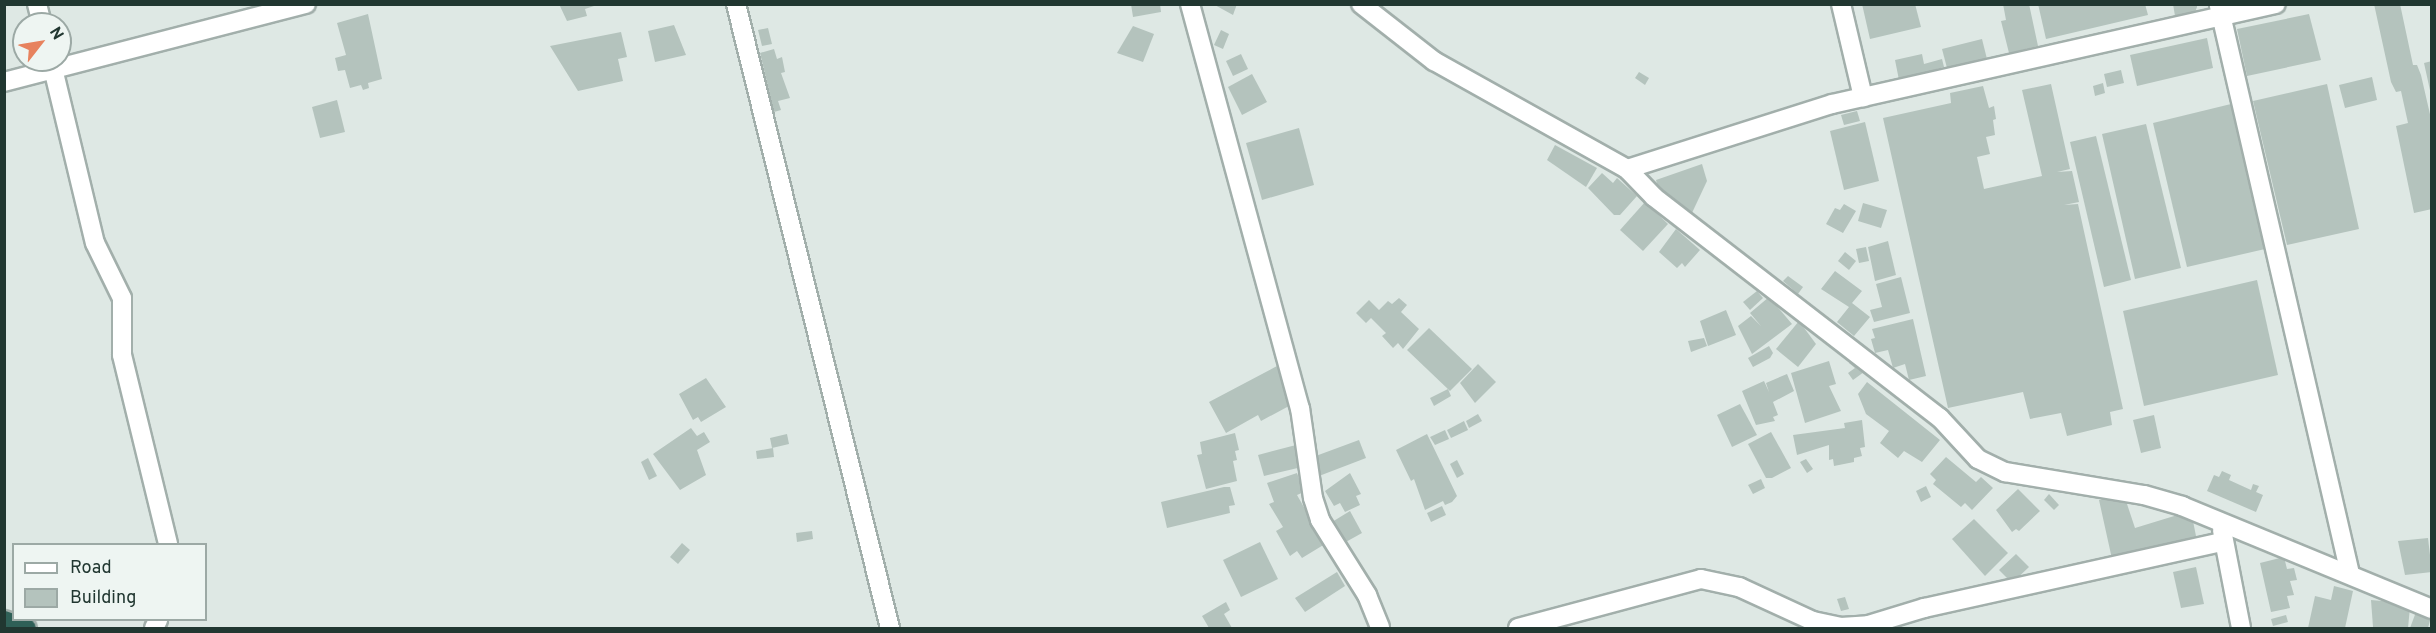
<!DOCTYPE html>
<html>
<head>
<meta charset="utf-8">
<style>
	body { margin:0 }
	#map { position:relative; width:2436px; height:633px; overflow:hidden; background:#dee8e4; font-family:Overpass,sans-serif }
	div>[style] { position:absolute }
	.building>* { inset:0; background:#b4c3bd }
	.roads { filter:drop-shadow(2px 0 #a2afab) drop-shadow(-2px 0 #a2afab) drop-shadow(0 2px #a2afab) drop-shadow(0 -2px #a2afab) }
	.minor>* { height:18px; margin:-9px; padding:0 9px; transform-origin:9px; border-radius:9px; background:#fff }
	.highway>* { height:18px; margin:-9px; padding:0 9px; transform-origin:9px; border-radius:9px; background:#2f6057 }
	span { translate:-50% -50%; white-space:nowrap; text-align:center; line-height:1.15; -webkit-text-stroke:6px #eef5f2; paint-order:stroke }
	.frame { position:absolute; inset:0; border:6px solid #213731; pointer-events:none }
	.legend { position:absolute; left:12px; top:543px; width:195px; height:78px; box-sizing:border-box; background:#eef5f2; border:2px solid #9ca9a5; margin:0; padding:8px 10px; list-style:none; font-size:18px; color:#213731 }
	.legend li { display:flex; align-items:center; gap:12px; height:30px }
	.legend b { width:30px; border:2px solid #9ca9a5 }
	.north { position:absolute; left:12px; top:12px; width:60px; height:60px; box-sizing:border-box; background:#eef5f2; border:2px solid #9ca9a5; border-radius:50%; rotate:59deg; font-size:16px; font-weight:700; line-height:24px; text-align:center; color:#213731 }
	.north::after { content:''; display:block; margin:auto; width:21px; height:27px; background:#e7825e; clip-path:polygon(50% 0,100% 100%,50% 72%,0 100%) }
</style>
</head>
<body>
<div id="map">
	<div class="building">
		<div style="clip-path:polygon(559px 4px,597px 4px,597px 5px,585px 9px,587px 16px,567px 21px)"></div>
		<div style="clip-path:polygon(1131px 4px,1160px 4px,1161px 12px,1133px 17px)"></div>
		<div style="clip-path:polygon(1213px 4px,1237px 4px,1233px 15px)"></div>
		<div style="clip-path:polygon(1862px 4px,1915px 4px,1921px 27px,1870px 39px)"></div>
		<div style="clip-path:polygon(2003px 4px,2029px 4px,2038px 46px,2009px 53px,2001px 21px,2006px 20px)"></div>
		<div style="clip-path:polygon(2038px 4px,2145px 4px,2148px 15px,2046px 39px)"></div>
		<div style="clip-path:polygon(2173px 4px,2197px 4px,2197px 7px,2195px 12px,2175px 16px)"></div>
		<div style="clip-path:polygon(2374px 4px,2400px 4px,2413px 65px,2417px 65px,2421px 75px,2432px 123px,2432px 209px,2414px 213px,2396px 126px,2408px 123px,2401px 91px,2396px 92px,2391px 82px)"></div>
		<div style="clip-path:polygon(368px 14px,382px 79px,368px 83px,369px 88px,363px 90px,361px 85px,350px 88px,345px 70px,338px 71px,335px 58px,346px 55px,337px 23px)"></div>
		<div style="clip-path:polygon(2309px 14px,2321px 60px,2247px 76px,2237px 29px)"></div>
		<div style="clip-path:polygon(674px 25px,686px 55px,655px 62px,648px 31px)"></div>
		<div style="clip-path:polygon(1133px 26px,1154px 34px,1143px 62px,1117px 53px)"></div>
		<div style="clip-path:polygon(768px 28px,772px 44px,762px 46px,758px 30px)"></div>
		<div style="clip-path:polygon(1221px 30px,1229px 34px,1223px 49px,1214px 45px)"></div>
		<div style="clip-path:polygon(621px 32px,627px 57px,618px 59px,623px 81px,578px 91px,550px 46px)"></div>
		<div style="clip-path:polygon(2207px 38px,2213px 68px,2137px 86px,2130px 55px)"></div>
		<div style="clip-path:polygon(1982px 39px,1987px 59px,1947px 68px,1942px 49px)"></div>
		<div style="clip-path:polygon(774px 49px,777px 59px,782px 57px,785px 72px,781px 73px,790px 98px,778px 101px,781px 110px,774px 112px,760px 53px)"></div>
		<div style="clip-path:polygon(1241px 54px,1248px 69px,1233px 76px,1226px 61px)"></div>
		<div style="clip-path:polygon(1922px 54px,1924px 64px,1942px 59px,1944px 67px,1899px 80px,1895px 60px)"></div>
		<div style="clip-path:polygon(2432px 61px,2432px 95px,2431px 95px,2424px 63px)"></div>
		<div style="clip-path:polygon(2121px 70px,2124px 83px,2107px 87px,2104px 74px)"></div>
		<div style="clip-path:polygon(1639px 72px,1649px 78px,1645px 85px,1635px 78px)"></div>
		<div style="clip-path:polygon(1252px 74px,1267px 102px,1242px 115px,1228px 87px)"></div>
		<div style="clip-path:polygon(2372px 77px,2377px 100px,2345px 108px,2339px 85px)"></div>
		<div style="clip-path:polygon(2103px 83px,2105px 93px,2095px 96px,2093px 86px)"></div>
		<div style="clip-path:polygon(2051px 84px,2070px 169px,2057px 172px,2072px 171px,2079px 202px,2064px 205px,2078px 204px,2123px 409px,2110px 412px,2112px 425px,2067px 436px,2061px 413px,2030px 419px,2023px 392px,1948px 408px,1883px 118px,1951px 103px,1950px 93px,1983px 86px,1989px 108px,1994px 106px,1996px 119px,1993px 120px,1995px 135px,1986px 137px,1990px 154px,1977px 157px,1984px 189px,2042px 176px,2022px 90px)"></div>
		<div style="clip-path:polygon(2327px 84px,2359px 229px,2287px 245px,2253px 101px)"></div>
		<div style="clip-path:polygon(337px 100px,345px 132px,320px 138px,312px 107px)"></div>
		<div style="clip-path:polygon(2231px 104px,2265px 249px,2187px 267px,2153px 123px)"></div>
		<div style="clip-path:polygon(1857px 111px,1860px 121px,1844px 125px,1841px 115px)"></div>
		<div style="clip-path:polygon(1865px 122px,1879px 181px,1844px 190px,1830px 131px)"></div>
		<div style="clip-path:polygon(2146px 124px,2181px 268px,2135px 279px,2102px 134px)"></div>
		<div style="clip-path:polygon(1299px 128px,1314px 185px,1262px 200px,1246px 143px)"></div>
		<div style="clip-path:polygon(2096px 136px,2131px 280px,2104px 287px,2070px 142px)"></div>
		<div style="clip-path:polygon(1555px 145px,1597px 168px,1586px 187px,1547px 160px)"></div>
		<div style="clip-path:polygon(1702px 164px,1707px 181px,1691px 215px,1659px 191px,1656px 180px)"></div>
		<div style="clip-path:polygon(1602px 173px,1613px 183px,1617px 178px,1637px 196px,1620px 215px,1614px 215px,1588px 188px)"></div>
		<div style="clip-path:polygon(1645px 202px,1668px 224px,1643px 251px,1620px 230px)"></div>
		<div style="clip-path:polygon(1863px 203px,1887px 210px,1881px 228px,1858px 221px)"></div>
		<div style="clip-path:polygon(1844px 204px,1856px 211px,1843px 233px,1826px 224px,1835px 208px,1840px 210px)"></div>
		<div style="clip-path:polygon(1676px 229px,1700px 250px,1685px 267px,1682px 263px,1677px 268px,1659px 252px)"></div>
		<div style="clip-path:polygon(1888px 241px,1896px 275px,1875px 281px,1868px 247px)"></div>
		<div style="clip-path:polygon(1866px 247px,1869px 261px,1859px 263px,1856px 249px)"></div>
		<div style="clip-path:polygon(1845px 252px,1856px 261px,1849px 270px,1838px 261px)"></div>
		<div style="clip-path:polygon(1835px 271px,1862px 291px,1852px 303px,1870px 317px,1854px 336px,1837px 322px,1849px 307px,1821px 289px)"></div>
		<div style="clip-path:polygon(1788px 276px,1803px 287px,1798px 294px,1783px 281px)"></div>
		<div style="clip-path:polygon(1901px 277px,1910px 313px,1874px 322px,1870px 310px,1882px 307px,1876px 284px)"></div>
		<div style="clip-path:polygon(2257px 280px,2278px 375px,2144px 406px,2123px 311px)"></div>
		<div style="clip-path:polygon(1757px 291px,1763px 298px,1750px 310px,1743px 302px)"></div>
		<div style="clip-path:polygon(1769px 297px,1792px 324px,1752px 354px,1738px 326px,1751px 316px,1761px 326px,1750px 313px)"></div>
		<div style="clip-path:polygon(1399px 298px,1407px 305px,1401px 312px,1419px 329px,1403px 349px,1398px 343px,1393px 348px,1382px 336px,1386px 333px,1371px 318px,1366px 323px,1356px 313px,1369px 300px,1379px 310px,1388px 301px,1392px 304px)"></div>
		<div style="clip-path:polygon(1726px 310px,1736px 335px,1708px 346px,1700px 321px)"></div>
		<div style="clip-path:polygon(1913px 319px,1926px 376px,1909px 380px,1905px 364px,1893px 368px,1888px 350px,1875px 353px,1871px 339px,1875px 338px,1872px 329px)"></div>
		<div style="clip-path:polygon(1799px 321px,1816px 344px,1798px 367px,1776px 349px)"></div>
		<div style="clip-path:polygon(1429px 328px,1472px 369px,1450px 391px,1407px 350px)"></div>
		<div style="clip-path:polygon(1704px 338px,1707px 346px,1691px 352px,1688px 341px)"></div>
		<div style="clip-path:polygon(1769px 346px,1773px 353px,1770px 358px,1753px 367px,1748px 358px)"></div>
		<div style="clip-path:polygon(1853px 360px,1864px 372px,1853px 380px,1848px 373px,1855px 368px,1849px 363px)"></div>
		<div style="clip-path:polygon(1829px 361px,1836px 384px,1829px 386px,1841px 411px,1805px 423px,1791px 373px)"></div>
		<div style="clip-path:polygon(1478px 364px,1496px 382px,1475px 403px,1460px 383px)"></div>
		<div style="clip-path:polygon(1277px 366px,1289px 406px,1261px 421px,1258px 415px,1226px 433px,1209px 402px)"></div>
		<div style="clip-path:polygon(1787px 374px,1794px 391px,1773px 402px,1778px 415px,1773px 417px,1775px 421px,1756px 425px,1742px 391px,1764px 381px,1769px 392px,1766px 383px)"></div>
		<div style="clip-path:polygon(706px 378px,726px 407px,701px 422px,698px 417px,693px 420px,679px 394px)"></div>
		<div style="clip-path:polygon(1867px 382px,1940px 440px,1922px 462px,1904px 451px,1898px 458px,1880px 443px,1889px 431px,1866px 414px,1858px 394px)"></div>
		<div style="clip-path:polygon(1448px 389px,1451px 396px,1434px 406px,1430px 398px)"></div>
		<div style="clip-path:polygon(1740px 404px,1757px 435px,1732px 447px,1717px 415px)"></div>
		<div style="clip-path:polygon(1478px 414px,1482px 421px,1469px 428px,1466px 421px)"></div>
		<div style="clip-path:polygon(2154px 415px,2161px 448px,2141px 453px,2133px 420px)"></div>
		<div style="clip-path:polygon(1862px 420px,1865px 447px,1860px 448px,1862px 456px,1854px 458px,1854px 462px,1834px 466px,1833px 459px,1829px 460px,1829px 445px,1797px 455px,1793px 435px,1845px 428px,1844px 423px)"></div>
		<div style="clip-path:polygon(1464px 421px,1468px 430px,1451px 438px,1447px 430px)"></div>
		<div style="clip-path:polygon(691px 428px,697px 436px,704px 432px,710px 442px,697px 450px,706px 475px,680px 490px,653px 454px)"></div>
		<div style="clip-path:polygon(1445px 430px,1449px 439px,1435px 445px,1430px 437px)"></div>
		<div style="clip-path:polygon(1771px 432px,1791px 468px,1772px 478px,1766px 478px,1748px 444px)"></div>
		<div style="clip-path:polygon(1235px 433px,1239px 450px,1235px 451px,1237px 460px,1233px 461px,1237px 481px,1206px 489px,1197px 455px,1202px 454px,1200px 442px)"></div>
		<div style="clip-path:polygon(787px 434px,789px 444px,772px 448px,770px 438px)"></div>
		<div style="clip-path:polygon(1427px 434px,1457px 496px,1452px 502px,1445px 505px,1443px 501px,1425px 510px,1414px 479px,1411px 481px,1396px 450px)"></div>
		<div style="clip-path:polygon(1359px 440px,1366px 458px,1319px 476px,1313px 457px)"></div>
		<div style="clip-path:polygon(1296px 445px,1302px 467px,1264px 476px,1258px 455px)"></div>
		<div style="clip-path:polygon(773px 448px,774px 457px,757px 459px,756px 451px)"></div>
		<div style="clip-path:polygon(1946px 457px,1976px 482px,1981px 477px,1993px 488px,1972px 510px,1965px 503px,1961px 507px,1933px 484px,1936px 480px,1930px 474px)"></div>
		<div style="clip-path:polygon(648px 458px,657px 476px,649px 480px,641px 462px)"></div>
		<div style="clip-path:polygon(1806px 459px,1813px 469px,1807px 473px,1800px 462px)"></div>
		<div style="clip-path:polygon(1457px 460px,1464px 474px,1457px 478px,1450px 464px)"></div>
		<div style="clip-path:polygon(2222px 471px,2231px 475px,2229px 480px,2251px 490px,2253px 484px,2259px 486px,2256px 492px,2263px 495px,2256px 512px,2207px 491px,2214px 475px,2219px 477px)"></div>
		<div style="clip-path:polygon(1297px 473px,1304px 492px,1297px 495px,1325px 544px,1302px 558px,1297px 551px,1290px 556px,1276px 531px,1283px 527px,1269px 504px,1274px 502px,1267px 483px)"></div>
		<div style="clip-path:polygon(1350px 473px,1361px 494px,1356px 496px,1360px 505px,1345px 512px,1340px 503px,1334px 506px,1325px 491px)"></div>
		<div style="clip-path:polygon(1761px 479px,1765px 488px,1753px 494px,1748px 485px)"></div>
		<div style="clip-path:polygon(1926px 486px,1931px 497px,1921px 502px,1916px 491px)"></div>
		<div style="clip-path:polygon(1224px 487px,1230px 487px,1235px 505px,1229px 506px,1230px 513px,1167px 528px,1161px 502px)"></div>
		<div style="clip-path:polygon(2018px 489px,2040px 511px,2019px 531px,2016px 529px,2012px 532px,1996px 510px)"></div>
		<div style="clip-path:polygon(2049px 494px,2059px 505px,2054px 510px,2044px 500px)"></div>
		<div style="clip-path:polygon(2124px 495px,2135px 528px,2184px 513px,2185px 517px,2192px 516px,2197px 541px,2112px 559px,2099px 500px)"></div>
		<div style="clip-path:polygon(1442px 506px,1446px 515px,1431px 522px,1427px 513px)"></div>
		<div style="clip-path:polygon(1350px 511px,1362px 533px,1344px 543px,1332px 522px)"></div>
		<div style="clip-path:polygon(1974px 519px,2008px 553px,1985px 576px,1952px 539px)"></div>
		<div style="clip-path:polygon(812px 531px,813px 539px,797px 542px,796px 533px)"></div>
		<div style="clip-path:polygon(2428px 538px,2432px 572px,2405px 575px,2398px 541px)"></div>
		<div style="clip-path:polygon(1260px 542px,1278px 579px,1241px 597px,1223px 560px)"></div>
		<div style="clip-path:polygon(682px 543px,690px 550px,678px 564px,670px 557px)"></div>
		<div style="clip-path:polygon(2016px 554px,2029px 567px,2012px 583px,1999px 570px)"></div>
		<div style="clip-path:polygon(2284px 557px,2287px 569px,2294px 568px,2297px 580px,2290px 581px,2294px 595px,2287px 596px,2290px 608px,2271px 612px,2260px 563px)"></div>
		<div style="clip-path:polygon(2196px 567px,2204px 604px,2181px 608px,2173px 572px)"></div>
		<div style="clip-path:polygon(1337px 572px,1345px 586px,1305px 612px,1295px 598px)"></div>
		<div style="clip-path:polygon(2334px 586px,2353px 591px,2345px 628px,2308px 628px,2315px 596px,2331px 600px)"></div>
		<div style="clip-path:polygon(1845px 597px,1849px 609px,1841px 611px,1837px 599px)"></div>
		<div style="clip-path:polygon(2371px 600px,2404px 603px,2410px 607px,2408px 628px,2373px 627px)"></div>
		<div style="clip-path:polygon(1226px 602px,1230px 610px,1224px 614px,1232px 628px,1209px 628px,1202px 616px)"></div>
		<div style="clip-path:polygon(2416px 612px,2431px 617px,2428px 628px,2410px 628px)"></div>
		<div style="clip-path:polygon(2286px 615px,2288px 622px,2273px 626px,2271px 619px)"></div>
	</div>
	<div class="roads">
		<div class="minor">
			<div style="left:37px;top:4px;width:21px;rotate:76deg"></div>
			<div style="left:736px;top:4px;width:643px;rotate:76.14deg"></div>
			<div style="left:1190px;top:4px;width:419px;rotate:74.8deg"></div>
			<div style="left:1300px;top:408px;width:91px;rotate:81.8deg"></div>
			<div style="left:1313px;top:498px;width:23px;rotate:72deg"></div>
			<div style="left:1320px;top:520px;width:89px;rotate:57.9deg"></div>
			<div style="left:1367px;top:595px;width:35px;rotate:68deg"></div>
			<div style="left:1361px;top:4px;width:93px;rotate:38deg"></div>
			<div style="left:1434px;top:61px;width:221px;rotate:29.2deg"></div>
			<div style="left:1627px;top:169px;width:39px;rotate:46deg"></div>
			<div style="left:1654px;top:197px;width:361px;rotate:37.7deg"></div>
			<div style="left:1940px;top:418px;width:56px;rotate:47.2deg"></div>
			<div style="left:1978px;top:459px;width:30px;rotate:26deg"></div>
			<div style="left:2005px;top:472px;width:141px;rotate:9.4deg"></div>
			<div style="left:2144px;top:495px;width:40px;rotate:16deg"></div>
			<div style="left:2182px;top:506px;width:270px;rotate:22.4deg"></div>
			<div style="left:1841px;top:4px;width:96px;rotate:76.7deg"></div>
			<div style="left:2219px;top:6px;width:583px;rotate:77.01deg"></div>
			<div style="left:51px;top:60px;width:188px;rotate:76.5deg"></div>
			<div style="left:95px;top:243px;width:61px;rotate:63.9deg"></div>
			<div style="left:122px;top:298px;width:57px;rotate:90deg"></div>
			<div style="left:122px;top:355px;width:195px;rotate:76.3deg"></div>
			<div style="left:4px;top:82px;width:312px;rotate:-14.5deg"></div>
			<div style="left:1627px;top:169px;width:215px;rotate:-17.6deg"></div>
			<div style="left:1832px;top:104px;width:455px;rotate:-12.7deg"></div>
			<div style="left:2222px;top:530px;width:100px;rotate:79deg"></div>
			<div style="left:154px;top:628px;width:9px;rotate:-63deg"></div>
			<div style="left:1518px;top:628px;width:189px;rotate:-15deg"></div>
			<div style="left:1701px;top:579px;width:39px;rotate:12deg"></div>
			<div style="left:1739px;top:587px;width:81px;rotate:24.7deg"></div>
			<div style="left:1813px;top:621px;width:29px;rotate:12deg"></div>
			<div style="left:1841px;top:627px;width:27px;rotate:-4deg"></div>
			<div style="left:1868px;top:625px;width:59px;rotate:-16.9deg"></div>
			<div style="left:1924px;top:608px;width:305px;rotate:-12.5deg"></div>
		</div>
		<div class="highway">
			<div style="left:4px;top:620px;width:24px;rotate:19deg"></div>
		</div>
	</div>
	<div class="frame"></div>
	<ul class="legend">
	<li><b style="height:8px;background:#fff"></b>Road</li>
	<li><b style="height:16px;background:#b4c3bd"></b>Building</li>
	</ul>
	<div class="north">N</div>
</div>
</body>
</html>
